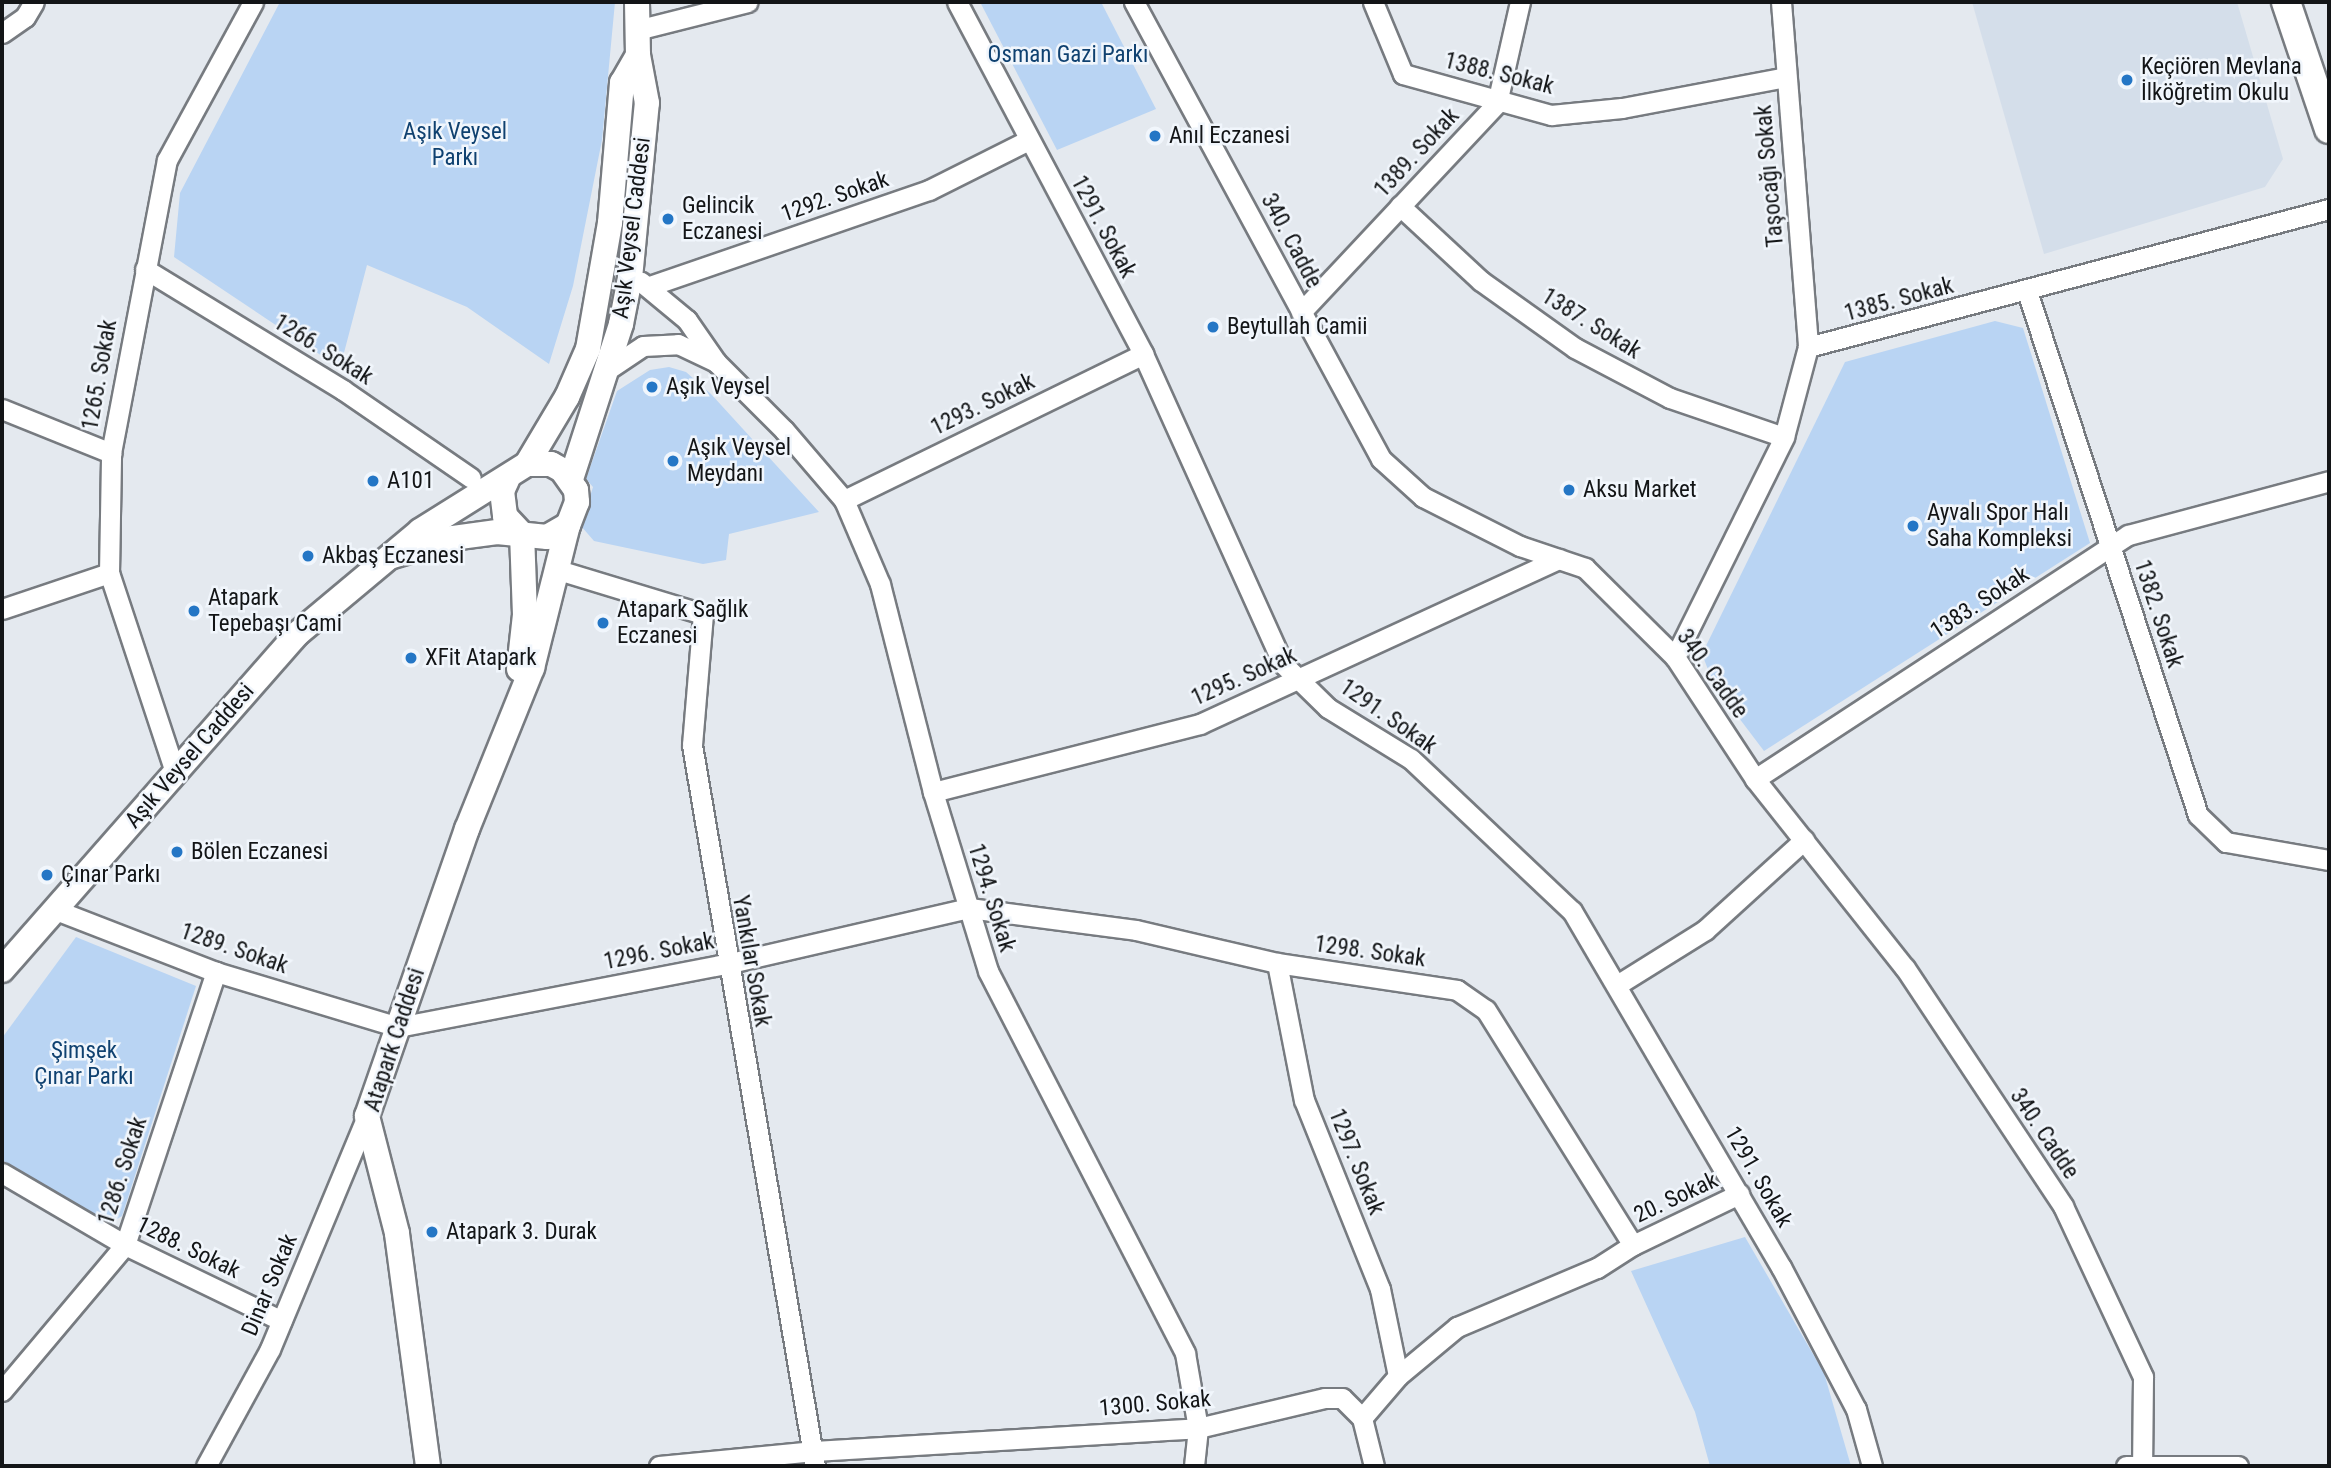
<!DOCTYPE html>
<html>
<head>
<meta charset="utf-8">
<style>
	body { margin:0 }
	#map { position:relative; width:2331px; height:1468px; overflow:hidden; background:#e4e9ef; font-family:"Roboto Condensed",sans-serif }
	div>[style] { position:absolute }
	.built>* { inset:0; background:#d4deea }
	.green>* { inset:0; background:#b9d4f3 }
	.roads { filter:drop-shadow(2px 0 #777b80) drop-shadow(-2px 0 #777b80) drop-shadow(0 2px #777b80) drop-shadow(0 -2px #777b80) }
	.minor>* { height:19px; margin:-9.5px; padding:0 9.5px; transform-origin:9.5px; border-radius:9.5px; background:#fff }
	.tertiary>* { height:24px; margin:-12px; padding:0 12px; transform-origin:12px; border-radius:12px; background:#fff }
	.secondary>* { height:28px; margin:-14px; padding:0 14px; transform-origin:14px; border-radius:14px; background:#fff }
	.dots>* { width:19px; height:19px; translate:-50% -50%; box-sizing:border-box; border:4px solid #f1f6fc; border-radius:50% }
	span { translate:-50% -50%; white-space:nowrap; text-align:center; line-height:1.15; -webkit-text-stroke:5px #f1f6fc; paint-order:stroke }
	.park-label { font-size:23px; color:#0f4170 }
	.poi-label { font-size:23px; color:#131517 }
	.left { translate:0 -50%; text-align:left }
	.street-label { font-size:23px; color:#131517 }
	.frame { position:absolute; inset:0; border:4px solid #131517; pointer-events:none }
</style>
</head>
<body>
<div id="map">
	<div class="built">
		<div style="clip-path:polygon(1972px 2px,2237px 2px,2283px 159px,2265px 187px,2044px 254px)"></div>
	</div>
	<div class="green">
		<div style="clip-path:polygon(280px 2px,615px 2px,602px 140px,573px 286px,549px 364px,467px 307px,367px 265px,340px 368px,174px 257px,180px 193px)"></div>
		<div style="clip-path:polygon(980px 2px,1101px 2px,1156px 109px,1057px 150px)"></div>
		<div style="clip-path:polygon(1995px 321px,2023px 328px,2090px 543px,1764px 751px,1714px 685px,1702px 654px,1845px 362px)"></div>
		<div style="clip-path:polygon(669px 367px,686px 372px,711px 394px,819px 512px,729px 534px,726px 560px,703px 564px,594px 541px,581px 526px,593px 487px,586px 479px,617px 391px,650px 370px)"></div>
		<div style="clip-path:polygon(76px 937px,196px 986px,122px 1216px,109px 1224px,2px 1160px,2px 1038px)"></div>
		<div style="clip-path:polygon(1745px 1237px,1824px 1373px,1851px 1466px,1710px 1466px,1695px 1412px,1631px 1271px)"></div>
	</div>
	<div class="roads">
		<div class="minor">
			<div style="left:957px;top:2px;width:398px;rotate:62.1deg"></div>
			<div style="left:1143px;top:354px;width:340px;rotate:65.7deg"></div>
			<div style="left:1283px;top:664px;width:63px;rotate:44.4deg"></div>
			<div style="left:1328px;top:708px;width:97px;rotate:31.6deg"></div>
			<div style="left:1411px;top:759px;width:221px;rotate:43.4deg"></div>
			<div style="left:1572px;top:911px;width:413px;rotate:59.6deg"></div>
			<div style="left:1781px;top:1267px;width:161px;rotate:62.2deg"></div>
			<div style="left:1856px;top:1409px;width:59px;rotate:74.3deg"></div>
			<div style="left:1134px;top:2px;width:519px;rotate:61.61deg"></div>
			<div style="left:1381px;top:459px;width:57px;rotate:42.1deg"></div>
			<div style="left:1423px;top:497px;width:109px;rotate:26.8deg"></div>
			<div style="left:1520px;top:546px;width:69px;rotate:18.7deg"></div>
			<div style="left:1585px;top:568px;width:127px;rotate:44.7deg"></div>
			<div style="left:1675px;top:657px;width:146px;rotate:56.7deg"></div>
			<div style="left:1755px;top:779px;width:241px;rotate:51.6deg"></div>
			<div style="left:1905px;top:968px;width:286px;rotate:56.4deg"></div>
			<div style="left:2063px;top:1206px;width:189px;rotate:64.9deg"></div>
			<div style="left:2143px;top:1377px;width:89px;rotate:90.6deg"></div>
			<div style="left:1373px;top:2px;width:78px;rotate:67.4deg"></div>
			<div style="left:1403px;top:74px;width:154px;rotate:15.5deg"></div>
			<div style="left:1551px;top:115px;width:71px;rotate:-5.6deg"></div>
			<div style="left:1622px;top:108px;width:167px;rotate:-10.7deg"></div>
			<div style="left:1781px;top:2px;width:346px;rotate:85.5deg"></div>
			<div style="left:637px;top:30px;width:114px;rotate:-14.2deg"></div>
			<div style="left:2px;top:33px;width:28px;rotate:-35deg"></div>
			<div style="left:25px;top:17px;width:17px;rotate:-59deg"></div>
			<div style="left:1400px;top:206px;width:110px;rotate:42.8deg"></div>
			<div style="left:1481px;top:281px;width:115px;rotate:35.5deg"></div>
			<div style="left:1575px;top:348px;width:107px;rotate:27.8deg"></div>
			<div style="left:1670px;top:398px;width:120px;rotate:18.9deg"></div>
			<div style="left:145px;top:269px;width:232px;rotate:31.4deg"></div>
			<div style="left:343px;top:390px;width:155px;rotate:34.5deg"></div>
			<div style="left:650px;top:286px;width:295px;rotate:-19deg"></div>
			<div style="left:929px;top:190px;width:112px;rotate:-26.6deg"></div>
			<div style="left:2027px;top:291px;width:551px;rotate:71.93deg"></div>
			<div style="left:2198px;top:815px;width:39px;rotate:44deg"></div>
			<div style="left:2226px;top:842px;width:105px;rotate:9.9deg"></div>
			<div style="left:1301px;top:312px;width:287px;rotate:-46.8deg"></div>
			<div style="left:1497px;top:103px;width:104px;rotate:-77.2deg"></div>
			<div style="left:716px;top:362px;width:96px;rotate:45deg"></div>
			<div style="left:784px;top:430px;width:92px;rotate:49.4deg"></div>
			<div style="left:844px;top:500px;width:91px;rotate:66.8deg"></div>
			<div style="left:880px;top:584px;width:215px;rotate:75.7deg"></div>
			<div style="left:933px;top:792px;width:187px;rotate:72.9deg"></div>
			<div style="left:988px;top:971px;width:430px;rotate:62.7deg"></div>
			<div style="left:1185px;top:1353px;width:76px;rotate:80.2deg"></div>
			<div style="left:1198px;top:1428px;width:38px;rotate:96deg"></div>
			<div style="left:604px;top:372px;width:47px;rotate:-33.7deg"></div>
			<div style="left:643px;top:346px;width:35px;rotate:-3deg"></div>
			<div style="left:678px;top:344px;width:42px;rotate:25.3deg"></div>
			<div style="left:716px;top:362px;width:51px;rotate:-124.6deg"></div>
			<div style="left:687px;top:320px;width:60px;rotate:-140.4deg"></div>
			<div style="left:2px;top:409px;width:118px;rotate:22deg"></div>
			<div style="left:844px;top:500px;width:333px;rotate:-26deg"></div>
			<div style="left:555px;top:569px;width:155px;rotate:16.9deg"></div>
			<div style="left:703px;top:614px;width:131px;rotate:94.8deg"></div>
			<div style="left:692px;top:745px;width:731px;rotate:80.32deg"></div>
			<div style="left:2px;top:609px;width:113px;rotate:-18.6deg"></div>
			<div style="left:1675px;top:657px;width:246px;rotate:-63.6deg"></div>
			<div style="left:1784px;top:437px;width:93px;rotate:-75.1deg"></div>
			<div style="left:1808px;top:347px;width:539px;rotate:-14.84deg"></div>
			<div style="left:175px;top:772px;width:210px;rotate:-108.3deg"></div>
			<div style="left:109px;top:573px;width:120px;rotate:-89deg"></div>
			<div style="left:111px;top:453px;width:298px;rotate:-79.2deg"></div>
			<div style="left:167px;top:160px;width:180px;rotate:-61.4deg"></div>
			<div style="left:1755px;top:779px;width:446px;rotate:-33.2deg"></div>
			<div style="left:2128px;top:535px;width:208px;rotate:-15deg"></div>
			<div style="left:933px;top:792px;width:276px;rotate:-14.3deg"></div>
			<div style="left:1200px;top:724px;width:395px;rotate:-24.7deg"></div>
			<div style="left:56px;top:910px;width:172px;rotate:21.2deg"></div>
			<div style="left:216px;top:972px;width:190px;rotate:16.8deg"></div>
			<div style="left:398px;top:1027px;width:334px;rotate:-10.9deg"></div>
			<div style="left:726px;top:964px;width:249px;rotate:-13deg"></div>
			<div style="left:969px;top:908px;width:168px;rotate:7.5deg"></div>
			<div style="left:1136px;top:930px;width:145px;rotate:13.2deg"></div>
			<div style="left:1277px;top:963px;width:182px;rotate:8.5deg"></div>
			<div style="left:1457px;top:990px;width:35px;rotate:35deg"></div>
			<div style="left:1486px;top:1010px;width:277px;rotate:58deg"></div>
			<div style="left:1277px;top:963px;width:140px;rotate:78.9deg"></div>
			<div style="left:1304px;top:1100px;width:204px;rotate:68.1deg"></div>
			<div style="left:1380px;top:1289px;width:89px;rotate:78.3deg"></div>
			<div style="left:1617px;top:985px;width:104px;rotate:-32deg"></div>
			<div style="left:1705px;top:930px;width:134px;rotate:-42.3deg"></div>
			<div style="left:2px;top:1173px;width:143px;rotate:30.3deg"></div>
			<div style="left:125px;top:1245px;width:174px;rotate:25.8deg"></div>
			<div style="left:2px;top:1391px;width:191px;rotate:-49.9deg"></div>
			<div style="left:125px;top:1245px;width:288px;rotate:-71.6deg"></div>
			<div style="left:1362px;top:1418px;width:49px;rotate:76deg"></div>
			<div style="left:206px;top:1466px;width:133px;rotate:-61.3deg"></div>
			<div style="left:270px;top:1349px;width:252px;rotate:-67.4deg"></div>
			<div style="left:659px;top:1466px;width:156px;rotate:-5.5deg"></div>
			<div style="left:814px;top:1451px;width:385px;rotate:-3.4deg"></div>
			<div style="left:1198px;top:1428px;width:130px;rotate:-13.3deg"></div>
			<div style="left:1325px;top:1398px;width:17px"></div>
			<div style="left:1342px;top:1398px;width:28px;rotate:45deg"></div>
			<div style="left:1362px;top:1418px;width:55px;rotate:-49.4deg"></div>
			<div style="left:1398px;top:1376px;width:77px;rotate:-39.7deg"></div>
			<div style="left:1457px;top:1327px;width:152px;rotate:-22.9deg"></div>
			<div style="left:1597px;top:1268px;width:43px;rotate:-32.6deg"></div>
			<div style="left:1633px;top:1245px;width:118px;rotate:-25.7deg"></div>
			<div style="left:2126px;top:1466px;width:112px"></div>
		</div>
		<div class="tertiary">
			<div style="left:527px;top:464px;width:78px;rotate:-59.2deg"></div>
			<div style="left:567px;top:397px;width:52px;rotate:-66.4deg"></div>
			<div style="left:588px;top:349px;width:128px;rotate:-80.1deg"></div>
			<div style="left:610px;top:223px;width:141px;rotate:-85.1deg"></div>
			<div style="left:622px;top:83px;width:32px;rotate:-60deg"></div>
			<div style="left:571px;top:479px;width:163px;rotate:-72.1deg"></div>
			<div style="left:621px;top:324px;width:47px;rotate:-78.9deg"></div>
			<div style="left:630px;top:278px;width:176px;rotate:-84.5deg"></div>
			<div style="left:647px;top:103px;width:49px;rotate:-100.6deg"></div>
			<div style="left:638px;top:55px;width:53px;rotate:-91.1deg"></div>
			<div style="left:507px;top:480px;width:12px;rotate:114deg"></div>
			<div style="left:502px;top:491px;width:25px;rotate:83deg"></div>
			<div style="left:505px;top:516px;width:25px;rotate:47deg"></div>
			<div style="left:519px;top:669px;width:54px;rotate:-83.7deg"></div>
			<div style="left:525px;top:615px;width:81px;rotate:-92.1deg"></div>
			<div style="left:2px;top:970px;width:447px;rotate:-48.7deg"></div>
			<div style="left:297px;top:634px;width:160px;rotate:-39.9deg"></div>
			<div style="left:420px;top:531px;width:126px;rotate:-32.1deg"></div>
			<div style="left:527px;top:464px;width:24px"></div>
			<div style="left:551px;top:464px;width:13px;rotate:29deg"></div>
			<div style="left:562px;top:470px;width:24px;rotate:55deg"></div>
			<div style="left:576px;top:490px;width:12px;rotate:85deg"></div>
			<div style="left:577px;top:502px;width:25px;rotate:111deg"></div>
			<div style="left:568px;top:525px;width:24px;rotate:150deg"></div>
			<div style="left:547px;top:537px;width:50px;rotate:-174.3deg"></div>
			<div style="left:497px;top:532px;width:44px;rotate:172.2deg"></div>
			<div style="left:453px;top:538px;width:63px;rotate:163.3deg"></div>
			<div style="left:428px;top:1466px;width:235px;rotate:-97.6deg"></div>
			<div style="left:397px;top:1233px;width:121px;rotate:-104.4deg"></div>
			<div style="left:367px;top:1116px;width:304px;rotate:-70.8deg"></div>
			<div style="left:467px;top:829px;width:174px;rotate:-68deg"></div>
			<div style="left:532px;top:668px;width:147px;rotate:-75.9deg"></div>
		</div>
		<div class="secondary">
			<div style="left:2286px;top:2px;width:134px;rotate:71.3deg"></div>
		</div>
	</div>
	<div class="dots">
		<div style="left:2127px;top:80px;background:#2476c5"></div>
		<div style="left:1155px;top:136px;background:#2476c5"></div>
		<div style="left:668px;top:219px;background:#2476c5"></div>
		<div style="left:1213px;top:327px;background:#2476c5"></div>
		<div style="left:652px;top:387px;background:#2476c5"></div>
		<div style="left:673px;top:461px;background:#2476c5"></div>
		<div style="left:373px;top:481px;background:#2476c5"></div>
		<div style="left:1569px;top:490px;background:#2476c5"></div>
		<div style="left:1913px;top:526px;background:#2476c5"></div>
		<div style="left:308px;top:556px;background:#2476c5"></div>
		<div style="left:194px;top:611px;background:#2476c5"></div>
		<div style="left:603px;top:623px;background:#2476c5"></div>
		<div style="left:411px;top:658px;background:#2476c5"></div>
		<div style="left:177px;top:852px;background:#2476c5"></div>
		<div style="left:47px;top:875px;background:#2476c5"></div>
		<div style="left:432px;top:1232px;background:#2476c5"></div>
	</div>
	<div class="park-label">
		<span style="left:1068px;top:55px">Osman Gazi Parkı</span>
		<span style="left:455px;top:145px">Aşık Veysel<br>Parkı</span>
		<span style="left:84px;top:1064px">Şimşek<br>Çınar Parkı</span>
	</div>
	<div class="poi-label">
		<span class="left" style="left:2141px;top:80px">Keçiören Mevlana<br>İlköğretim Okulu</span>
		<span class="left" style="left:1169px;top:136px">Anıl Eczanesi</span>
		<span class="left" style="left:682px;top:219px">Gelincik<br>Eczanesi</span>
		<span class="left" style="left:1227px;top:327px">Beytullah Camii</span>
		<span class="left" style="left:666px;top:387px">Aşık Veysel</span>
		<span class="left" style="left:687px;top:461px">Aşık Veysel<br>Meydanı</span>
		<span class="left" style="left:387px;top:481px">A101</span>
		<span class="left" style="left:1583px;top:490px">Aksu Market</span>
		<span class="left" style="left:1927px;top:526px">Ayvalı Spor Halı<br>Saha Kompleksi</span>
		<span class="left" style="left:322px;top:556px">Akbaş Eczanesi</span>
		<span class="left" style="left:208px;top:611px">Atapark<br>Tepebaşı Cami</span>
		<span class="left" style="left:617px;top:623px">Atapark Sağlık<br>Eczanesi</span>
		<span class="left" style="left:425px;top:658px">XFit Atapark</span>
		<span class="left" style="left:191px;top:852px">Bölen Eczanesi</span>
		<span class="left" style="left:61px;top:875px">Çınar Parkı</span>
		<span class="left" style="left:446px;top:1232px">Atapark 3. Durak</span>
	</div>
	<div class="street-label">
		<span style="left:1499px;top:74px;rotate:14deg">1388. Sokak</span>
		<span style="left:1417px;top:153px;rotate:-47deg">1389. Sokak</span>
		<span style="left:1770px;top:176px;rotate:-95deg">Taşocağı Sokak</span>
		<span style="left:835px;top:197px;rotate:-19deg">1292. Sokak</span>
		<span style="left:1103px;top:227px;rotate:62deg">1291. Sokak</span>
		<span style="left:632px;top:228px;rotate:-83deg">Aşık Veysel Caddesi</span>
		<span style="left:1291px;top:241px;rotate:62deg">340. Cadde</span>
		<span style="left:1899px;top:300px;rotate:-15deg">1385. Sokak</span>
		<span style="left:1591px;top:324px;rotate:32deg">1387. Sokak</span>
		<span style="left:323px;top:350px;rotate:32deg">1266. Sokak</span>
		<span style="left:100px;top:375px;rotate:-80deg">1265. Sokak</span>
		<span style="left:983px;top:405px;rotate:-26deg">1293. Sokak</span>
		<span style="left:1980px;top:603px;rotate:-33deg">1383. Sokak</span>
		<span style="left:2158px;top:614px;rotate:72deg">1382. Sokak</span>
		<span style="left:1712px;top:674px;rotate:54deg">340. Cadde</span>
		<span style="left:1244px;top:677px;rotate:-24deg">1295. Sokak</span>
		<span style="left:1388px;top:717px;rotate:35deg">1291. Sokak</span>
		<span style="left:190px;top:756px;rotate:-49deg">Aşık Veysel Caddesi</span>
		<span style="left:991px;top:898px;rotate:73deg">1294. Sokak</span>
		<span style="left:234px;top:949px;rotate:19deg">1289. Sokak</span>
		<span style="left:659px;top:952px;rotate:-11deg">1296. Sokak</span>
		<span style="left:1370px;top:952px;rotate:8deg">1298. Sokak</span>
		<span style="left:751px;top:961px;rotate:80deg">Yankılar Sokak</span>
		<span style="left:395px;top:1040px;rotate:-72deg">Atapark Caddesi</span>
		<span style="left:2044px;top:1134px;rotate:56deg">340. Cadde</span>
		<span style="left:1356px;top:1162px;rotate:68deg">1297. Sokak</span>
		<span style="left:123px;top:1171px;rotate:-72deg">1286. Sokak</span>
		<span style="left:1758px;top:1177px;rotate:60deg">1291. Sokak</span>
		<span style="left:1676px;top:1198px;rotate:-25deg">20. Sokak</span>
		<span style="left:188px;top:1248px;rotate:26deg">1288. Sokak</span>
		<span style="left:270px;top:1285px;rotate:-67deg">Dinar Sokak</span>
		<span style="left:1155px;top:1404px;rotate:-5deg">1300. Sokak</span>
	</div>
	<div class="frame"></div>
</div>
</body>
</html>
